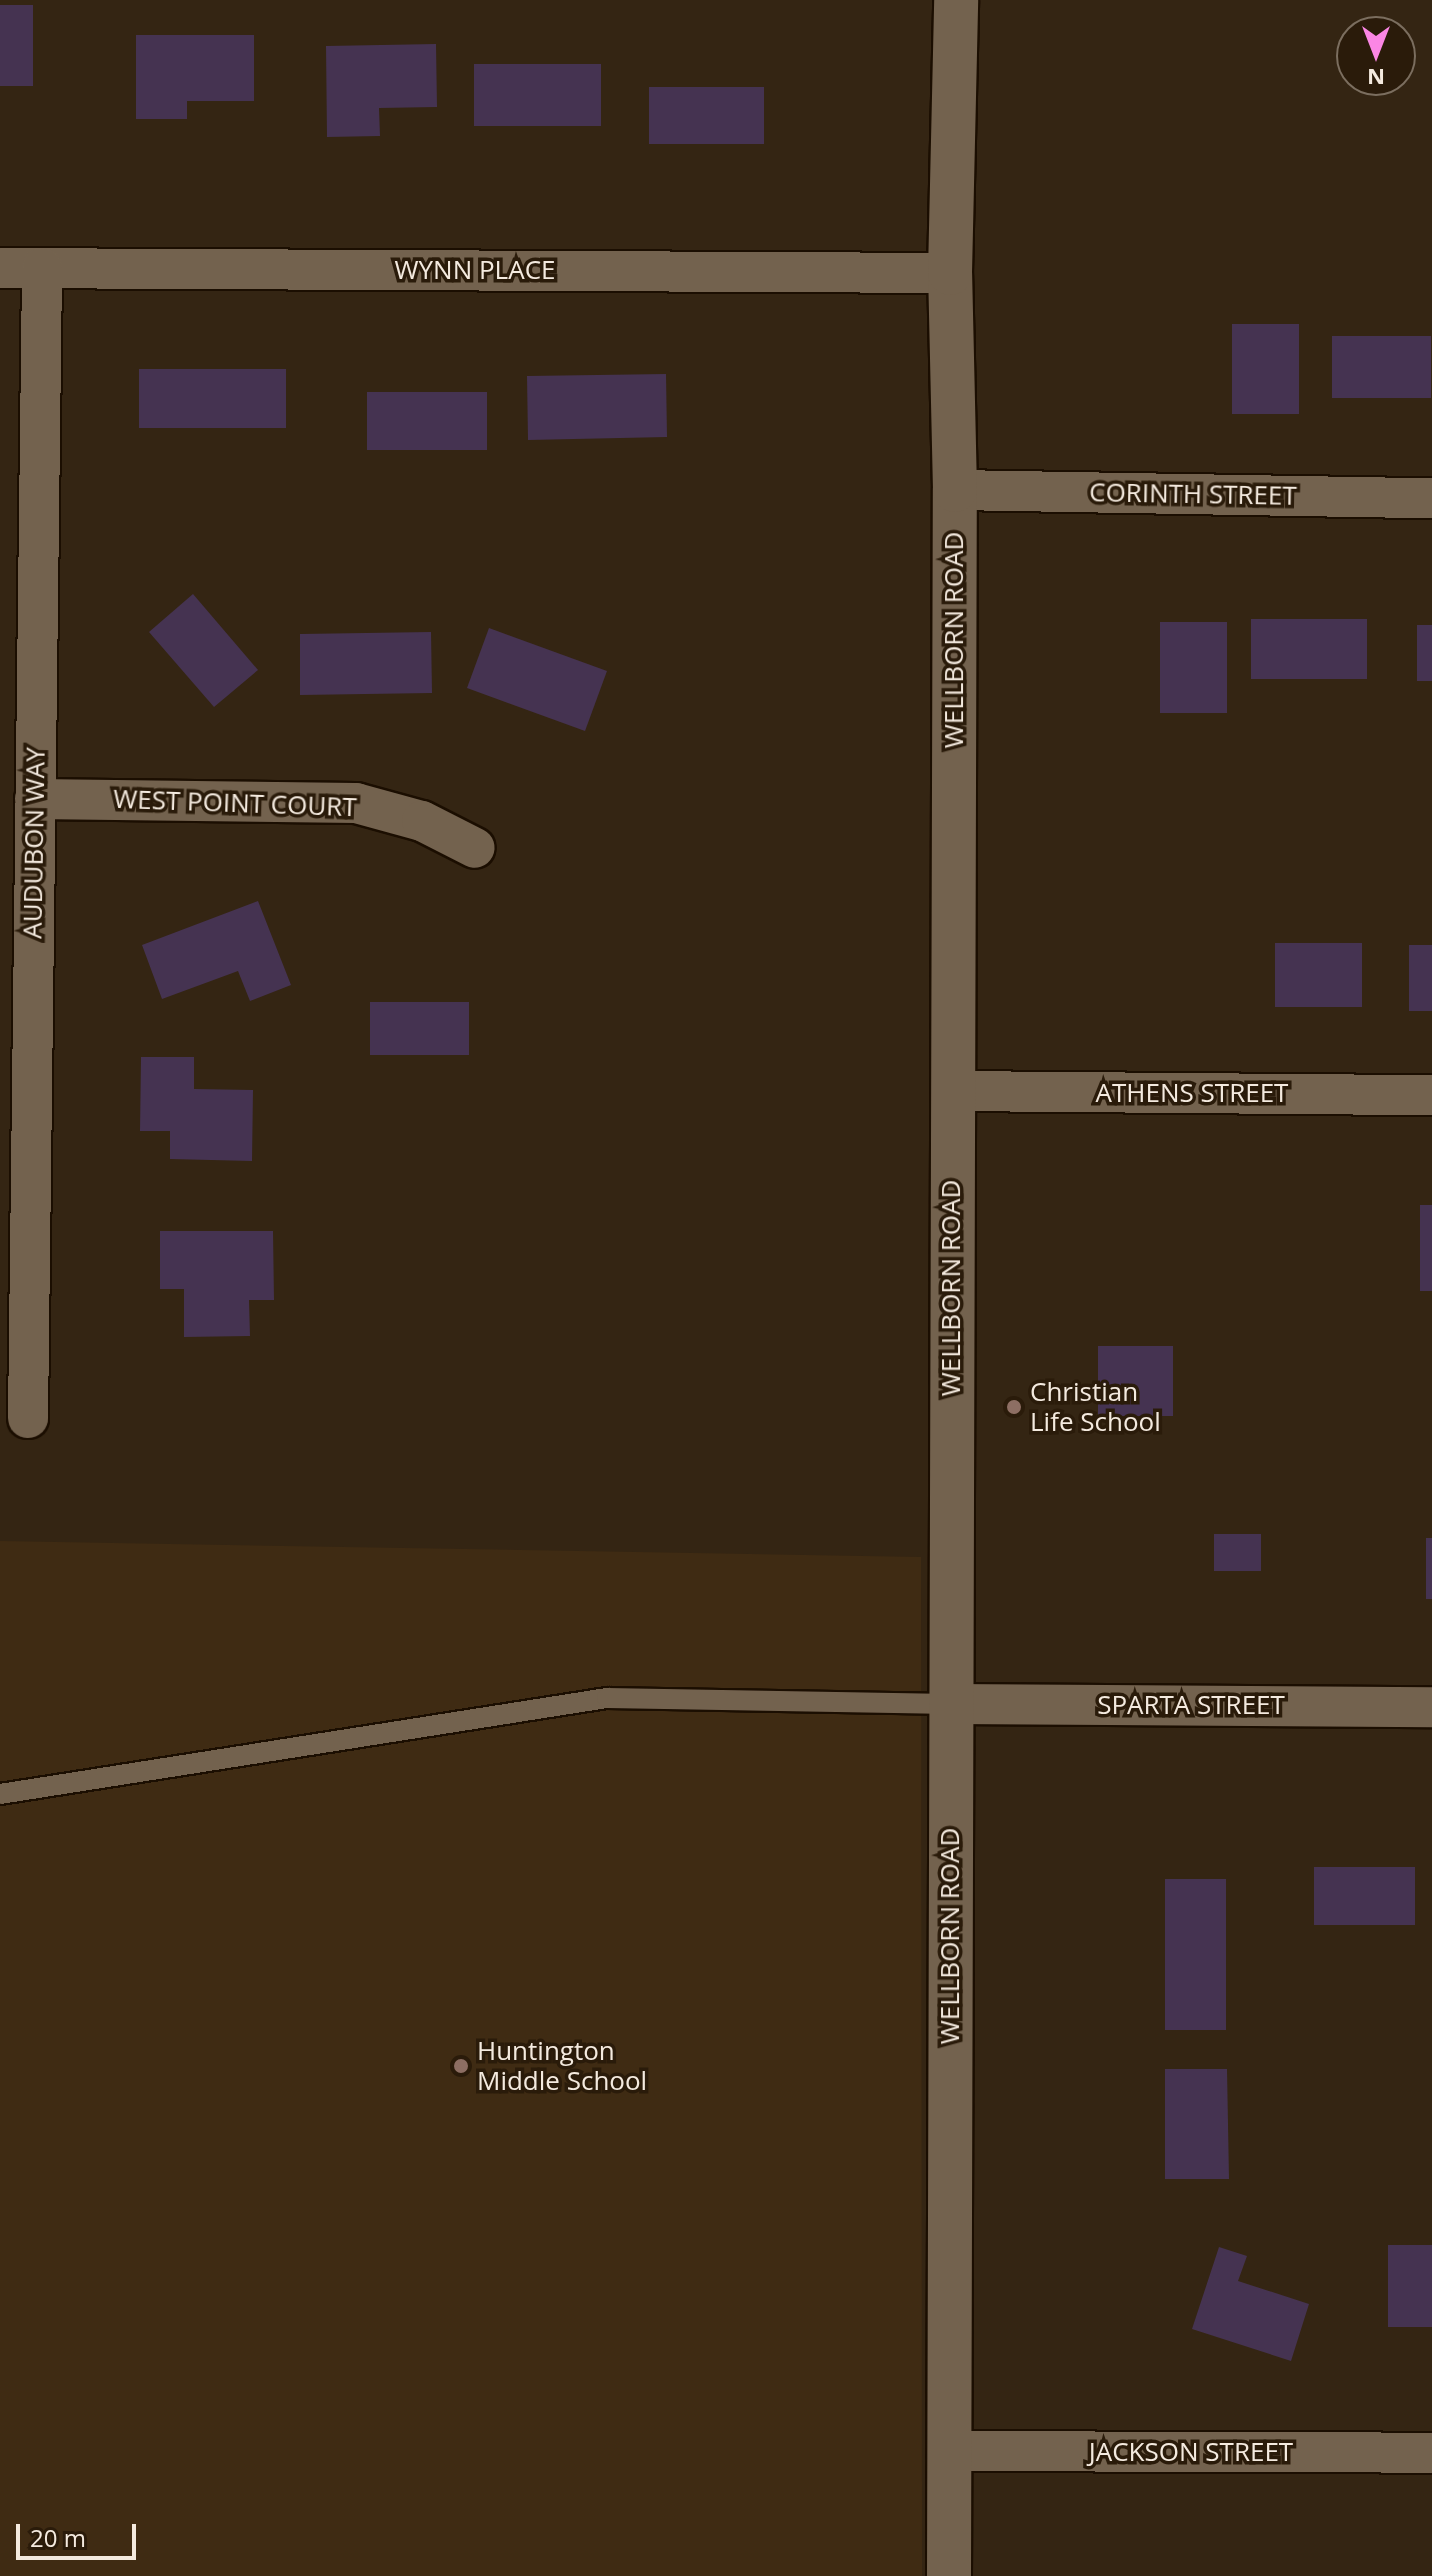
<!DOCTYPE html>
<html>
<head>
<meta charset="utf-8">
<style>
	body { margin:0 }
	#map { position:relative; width:1432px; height:2576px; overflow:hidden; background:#342513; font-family:"Open Sans",sans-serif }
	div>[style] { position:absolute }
	.built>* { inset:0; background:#3f2b13 }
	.building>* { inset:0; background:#453351 }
	.roads { filter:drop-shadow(2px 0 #1b0e01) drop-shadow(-2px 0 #1b0e01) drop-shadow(0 2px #1b0e01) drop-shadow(0 -2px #1b0e01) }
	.lane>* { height:20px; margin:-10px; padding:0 10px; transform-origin:10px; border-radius:10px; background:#73624e }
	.street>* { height:40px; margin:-20px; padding:0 20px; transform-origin:20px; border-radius:20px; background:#73624e }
	.secondary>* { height:44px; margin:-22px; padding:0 22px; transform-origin:22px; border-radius:22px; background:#73624e }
	.dots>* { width:22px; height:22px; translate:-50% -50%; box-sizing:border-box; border:4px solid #2a1b0a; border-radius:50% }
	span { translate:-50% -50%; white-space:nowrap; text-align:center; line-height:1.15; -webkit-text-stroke:7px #2a1b0a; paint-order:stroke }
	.street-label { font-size:26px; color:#f4eadf }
	.poi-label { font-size:26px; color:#f4eadf }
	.left { translate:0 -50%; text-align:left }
	.north { position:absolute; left:1336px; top:16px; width:80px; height:80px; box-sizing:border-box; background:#2a1b0a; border:2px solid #7b6e5f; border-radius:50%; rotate:180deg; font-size:22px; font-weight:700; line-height:32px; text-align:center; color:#f4eadf }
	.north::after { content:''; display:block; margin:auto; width:28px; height:36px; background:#fb86e5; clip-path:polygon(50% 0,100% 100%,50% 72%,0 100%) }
	.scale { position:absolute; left:16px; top:2524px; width:120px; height:36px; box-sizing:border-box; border:4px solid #f4eadf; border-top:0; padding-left:10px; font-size:24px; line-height:28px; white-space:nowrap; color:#f4eadf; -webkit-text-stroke:6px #2a1b0a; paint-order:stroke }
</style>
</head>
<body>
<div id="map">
	<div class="built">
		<div style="clip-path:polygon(0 1541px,921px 1557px,922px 2576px,0 2576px)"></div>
	</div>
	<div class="building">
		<div style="clip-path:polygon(0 5px,33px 5px,33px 86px,0 86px)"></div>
		<div style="clip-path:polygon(136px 35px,254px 35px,254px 101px,187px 101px,187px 119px,136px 119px)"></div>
		<div style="clip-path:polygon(436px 44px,437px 107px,379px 108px,380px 136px,327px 137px,326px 46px)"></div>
		<div style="clip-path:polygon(474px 64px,601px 64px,601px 126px,474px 126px)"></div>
		<div style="clip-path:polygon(649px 87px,764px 87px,764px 144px,649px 144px)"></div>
		<div style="clip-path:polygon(1232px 324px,1299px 324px,1299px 414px,1232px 414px)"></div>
		<div style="clip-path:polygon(1332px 336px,1431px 336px,1431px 398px,1332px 398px)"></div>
		<div style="clip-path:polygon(139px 369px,286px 369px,286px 428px,139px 428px)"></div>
		<div style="clip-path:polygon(666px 374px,667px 437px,528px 440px,527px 376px)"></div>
		<div style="clip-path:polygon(367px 392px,487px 392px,487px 450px,367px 450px)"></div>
		<div style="clip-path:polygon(193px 594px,258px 670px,214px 707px,149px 632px)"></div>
		<div style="clip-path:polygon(1251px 619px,1367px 619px,1367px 679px,1251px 679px)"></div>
		<div style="clip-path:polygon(1160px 622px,1227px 622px,1227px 713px,1160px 713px)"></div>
		<div style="clip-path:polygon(1417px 625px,1432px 625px,1432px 681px,1417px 681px)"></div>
		<div style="clip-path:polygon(489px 628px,607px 671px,585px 731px,467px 688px)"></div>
		<div style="clip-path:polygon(431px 632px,432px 693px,300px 695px,300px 634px)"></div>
		<div style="clip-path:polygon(258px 901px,291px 985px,250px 1001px,238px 971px,162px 999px,142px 945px)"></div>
		<div style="clip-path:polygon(1275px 943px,1362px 943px,1362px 1007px,1275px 1007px)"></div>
		<div style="clip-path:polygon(1409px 945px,1432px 945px,1432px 1011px,1409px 1011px)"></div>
		<div style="clip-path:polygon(370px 1002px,469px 1002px,469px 1055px,370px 1055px)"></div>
		<div style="clip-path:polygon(141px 1057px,194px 1057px,194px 1089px,253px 1090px,252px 1161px,170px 1159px,170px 1131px,140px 1131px)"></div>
		<div style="clip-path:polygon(1420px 1205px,1432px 1205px,1432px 1291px,1420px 1291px)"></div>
		<div style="clip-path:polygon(160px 1231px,273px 1231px,274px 1300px,249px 1300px,250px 1336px,184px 1337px,184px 1289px,160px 1289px)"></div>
		<div style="clip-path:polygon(1098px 1346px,1173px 1346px,1173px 1416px,1098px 1416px)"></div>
		<div style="clip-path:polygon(1214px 1534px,1261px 1534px,1261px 1571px,1214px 1571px)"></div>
		<div style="clip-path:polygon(1426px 1538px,1432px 1538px,1432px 1599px,1426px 1599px)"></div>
		<div style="clip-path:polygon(1314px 1867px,1415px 1867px,1415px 1925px,1314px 1925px)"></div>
		<div style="clip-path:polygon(1165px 1879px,1226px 1879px,1226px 2030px,1165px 2030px)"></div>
		<div style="clip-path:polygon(1165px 2069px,1227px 2069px,1229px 2179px,1165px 2179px)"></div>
		<div style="clip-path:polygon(1388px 2245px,1432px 2245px,1432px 2327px,1388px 2327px)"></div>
		<div style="clip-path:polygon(1219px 2247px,1247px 2256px,1238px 2281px,1309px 2304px,1291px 2361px,1192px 2329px)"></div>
	</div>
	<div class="roads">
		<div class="lane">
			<div style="left:0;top:1794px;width:615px;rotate:-8.99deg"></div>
			<div style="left:607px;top:1698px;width:344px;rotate:1deg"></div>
		</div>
		<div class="street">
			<div style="left:0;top:268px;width:950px;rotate:0.3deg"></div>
			<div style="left:955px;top:490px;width:477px;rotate:1deg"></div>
			<div style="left:35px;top:799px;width:321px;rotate:0.7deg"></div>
			<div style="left:356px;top:803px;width:68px;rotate:15.3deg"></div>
			<div style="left:422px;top:821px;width:59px;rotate:27deg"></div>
			<div style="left:952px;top:1091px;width:480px;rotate:0.5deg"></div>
			<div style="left:28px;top:1418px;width:1150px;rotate:-89.3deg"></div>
			<div style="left:951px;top:1704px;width:481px;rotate:0.4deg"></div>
			<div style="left:949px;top:2451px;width:483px;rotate:0.2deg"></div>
		</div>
		<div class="secondary">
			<div style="left:949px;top:2576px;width:2086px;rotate:-89.84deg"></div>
			<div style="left:955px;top:490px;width:217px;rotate:-91.3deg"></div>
			<div style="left:950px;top:273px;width:273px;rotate:-88.7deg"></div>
		</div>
	</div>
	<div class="dots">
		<div style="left:1014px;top:1407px;background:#8d6e63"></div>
		<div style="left:461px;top:2066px;background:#8d6e63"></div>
	</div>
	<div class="street-label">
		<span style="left:475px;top:270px">WYNN PLACE</span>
		<span style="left:1193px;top:494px;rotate:1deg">CORINTH STREET</span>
		<span style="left:954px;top:640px;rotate:-90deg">WELLBORN ROAD</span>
		<span style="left:235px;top:803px;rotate:2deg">WEST POINT COURT</span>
		<span style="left:34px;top:843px;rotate:-89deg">AUDUBON WAY</span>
		<span style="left:1192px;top:1093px">ATHENS STREET</span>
		<span style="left:951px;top:1288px;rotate:-90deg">WELLBORN ROAD</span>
		<span style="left:1191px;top:1705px">SPARTA STREET</span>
		<span style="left:950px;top:1936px;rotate:-90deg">WELLBORN ROAD</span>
		<span style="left:1191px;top:2452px">JACKSON STREET</span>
	</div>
	<div class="poi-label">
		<span class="left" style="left:1030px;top:1407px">Christian<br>Life School</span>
		<span class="left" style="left:477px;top:2066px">Huntington<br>Middle School</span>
	</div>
	<div class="north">N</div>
	<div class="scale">20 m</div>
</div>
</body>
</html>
